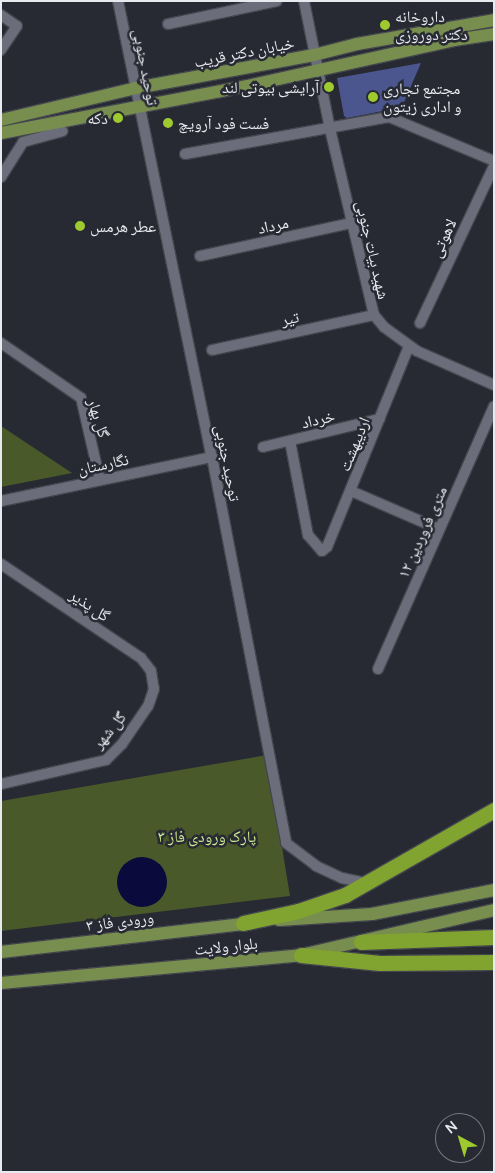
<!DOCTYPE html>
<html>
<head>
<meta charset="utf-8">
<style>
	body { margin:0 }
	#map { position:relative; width:495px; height:1173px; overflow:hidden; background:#272933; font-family:Manrope,"Noto Naskh Arabic",sans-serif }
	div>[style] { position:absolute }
	.green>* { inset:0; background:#49592a }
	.water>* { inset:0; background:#0b0a3c }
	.round { border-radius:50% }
	.building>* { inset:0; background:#4b568e }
	.roads { filter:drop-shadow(1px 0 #44464e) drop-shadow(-1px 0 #44464e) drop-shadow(0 1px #44464e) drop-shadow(0 -1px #44464e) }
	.minor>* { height:10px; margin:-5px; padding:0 5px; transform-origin:5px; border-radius:5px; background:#6b6e7a }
	.major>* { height:12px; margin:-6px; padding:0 6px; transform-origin:6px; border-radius:6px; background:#788e4e }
	.highway>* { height:15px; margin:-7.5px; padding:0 7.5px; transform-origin:7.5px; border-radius:7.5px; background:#81a330 }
	.dots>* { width:14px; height:14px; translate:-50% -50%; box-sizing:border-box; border:2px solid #272933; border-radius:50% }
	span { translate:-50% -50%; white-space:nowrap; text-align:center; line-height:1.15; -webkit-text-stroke:5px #272933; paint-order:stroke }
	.poi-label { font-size:16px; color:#e8eaf0 }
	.left { translate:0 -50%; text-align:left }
	.right { translate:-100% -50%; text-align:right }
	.street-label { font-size:16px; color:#e8eaf0 }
	.park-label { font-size:16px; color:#caea8f }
	.frame { position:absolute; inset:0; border:2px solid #e8eaf0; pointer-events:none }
	.north { position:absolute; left:435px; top:1113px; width:50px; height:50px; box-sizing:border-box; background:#272933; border:1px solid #74767f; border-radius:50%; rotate:321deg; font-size:14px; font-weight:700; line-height:20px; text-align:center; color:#e8eaf0 }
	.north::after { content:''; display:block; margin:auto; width:18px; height:22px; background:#9eca2f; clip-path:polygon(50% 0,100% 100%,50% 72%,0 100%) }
</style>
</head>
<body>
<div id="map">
	<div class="green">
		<div style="clip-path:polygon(1px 426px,72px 473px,1px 487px)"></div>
		<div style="clip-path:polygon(267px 755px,290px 896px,1px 931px,1px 801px)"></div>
	</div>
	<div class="water">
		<div class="round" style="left:117px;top:857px;width:50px;height:50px"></div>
	</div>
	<div class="building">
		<div style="clip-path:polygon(421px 63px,399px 114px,388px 110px,347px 118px,344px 116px,337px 78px)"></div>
	</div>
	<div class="roads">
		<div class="minor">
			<div style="left:118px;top:1px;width:466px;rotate:78.4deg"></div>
			<div style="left:212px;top:457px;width:393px;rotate:79.1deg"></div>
			<div style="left:286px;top:843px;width:38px;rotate:37deg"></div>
			<div style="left:316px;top:866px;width:29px;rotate:25deg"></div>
			<div style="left:342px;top:878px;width:25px;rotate:12deg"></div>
			<div style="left:304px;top:1px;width:131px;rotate:78.5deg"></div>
			<div style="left:330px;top:129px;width:191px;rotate:76.7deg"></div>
			<div style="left:374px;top:315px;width:16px;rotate:50deg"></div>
			<div style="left:384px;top:327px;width:41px;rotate:36deg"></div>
			<div style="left:417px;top:351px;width:84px;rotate:23.8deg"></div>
			<div style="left:1px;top:15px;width:19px;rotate:35deg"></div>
			<div style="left:17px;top:26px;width:29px;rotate:124deg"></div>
			<div style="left:168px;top:24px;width:111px;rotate:-11.9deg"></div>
			<div style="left:185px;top:154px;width:207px;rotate:-10.3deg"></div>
			<div style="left:389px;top:117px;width:114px;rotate:22.7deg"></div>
			<div style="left:1px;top:177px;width:41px;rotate:-57.8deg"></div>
			<div style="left:23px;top:142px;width:41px;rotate:-15.4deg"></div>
			<div style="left:200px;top:256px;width:155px;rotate:-12.3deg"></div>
			<div style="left:420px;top:323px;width:174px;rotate:-64.8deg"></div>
			<div style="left:1px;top:343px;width:97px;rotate:34.5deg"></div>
			<div style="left:81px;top:398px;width:84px;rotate:77deg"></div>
			<div style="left:212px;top:350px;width:166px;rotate:-12.2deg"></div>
			<div style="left:290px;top:441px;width:96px;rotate:79.2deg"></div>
			<div style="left:308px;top:535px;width:21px;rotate:49deg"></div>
			<div style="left:322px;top:551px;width:6px;rotate:-39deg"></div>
			<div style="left:327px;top:547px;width:217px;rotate:-67.8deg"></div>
			<div style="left:263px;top:447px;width:120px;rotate:-13.5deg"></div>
			<div style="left:351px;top:491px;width:96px;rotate:23.4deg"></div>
			<div style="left:1px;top:501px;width:216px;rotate:-11.8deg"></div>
			<div style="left:1px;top:564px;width:169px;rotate:33.9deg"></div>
			<div style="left:141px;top:658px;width:16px;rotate:52deg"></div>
			<div style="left:151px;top:671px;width:18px;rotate:81deg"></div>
			<div style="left:154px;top:689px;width:18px;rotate:109deg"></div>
			<div style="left:148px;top:706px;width:46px;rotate:124.4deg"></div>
			<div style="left:122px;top:744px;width:23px;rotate:135deg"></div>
			<div style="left:106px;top:760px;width:108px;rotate:167.1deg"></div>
			<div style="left:378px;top:669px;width:287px;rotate:-66.2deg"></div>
		</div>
		<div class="major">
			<div style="left:1px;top:120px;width:139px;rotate:-13.3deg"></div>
			<div style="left:136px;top:88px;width:181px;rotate:-10.5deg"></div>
			<div style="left:314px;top:55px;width:44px;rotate:-14.3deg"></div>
			<div style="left:357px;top:44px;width:139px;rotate:-9.9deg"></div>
			<div style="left:1px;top:133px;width:250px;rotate:-10.8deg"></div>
			<div style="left:247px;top:86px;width:212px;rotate:-12.5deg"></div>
			<div style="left:454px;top:40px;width:40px;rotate:-8.5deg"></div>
			<div style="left:279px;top:920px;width:93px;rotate:-3.7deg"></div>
			<div style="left:372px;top:914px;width:124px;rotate:-11.1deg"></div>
			<div style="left:1px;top:952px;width:252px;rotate:-6.6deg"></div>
			<div style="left:1px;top:983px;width:301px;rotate:-5.3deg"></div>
			<div style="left:301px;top:955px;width:198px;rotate:-13.1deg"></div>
		</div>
		<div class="highway">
			<div style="left:243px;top:923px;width:56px;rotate:-12.3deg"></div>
			<div style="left:298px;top:911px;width:50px;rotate:-18.8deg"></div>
			<div style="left:345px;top:895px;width:172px;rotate:-29.7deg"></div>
			<div style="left:361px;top:942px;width:133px;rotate:-2.2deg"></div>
			<div style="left:301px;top:955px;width:79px;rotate:5.8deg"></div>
			<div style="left:380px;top:963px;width:114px;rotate:-0.5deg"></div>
		</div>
	</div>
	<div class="dots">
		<div style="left:385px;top:25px;background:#9eca2f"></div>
		<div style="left:329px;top:87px;background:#9eca2f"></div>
		<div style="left:373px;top:97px;background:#9eca2f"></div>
		<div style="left:118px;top:118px;background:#9eca2f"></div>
		<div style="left:168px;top:123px;background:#9eca2f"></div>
		<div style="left:80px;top:226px;background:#9eca2f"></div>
	</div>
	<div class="poi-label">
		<span class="left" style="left:395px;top:25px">داروخانه<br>دکتر دوروزی</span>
		<span class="right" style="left:319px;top:87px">آرایشی بیوتی لند</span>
		<span class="left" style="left:383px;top:97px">مجتمع تجاری<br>و اداری زیتون</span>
		<span class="right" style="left:108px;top:118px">دکه</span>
		<span class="left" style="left:178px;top:123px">فست فود آرویچ</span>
		<span class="left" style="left:90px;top:226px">عطر هرمس</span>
	</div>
	<div class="street-label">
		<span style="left:244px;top:52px;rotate:-11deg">خیابان دکتر قریب</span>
		<span style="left:146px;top:67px;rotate:79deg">توحید جنوبی</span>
		<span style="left:273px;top:225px;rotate:-12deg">مرداد</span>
		<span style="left:443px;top:238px;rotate:-65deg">لاهوتی</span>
		<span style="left:373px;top:250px;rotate:77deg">شهید بیات جنوبی</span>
		<span style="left:290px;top:318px;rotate:-12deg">تیر</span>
		<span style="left:99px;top:418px;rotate:73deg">گل بهار</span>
		<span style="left:318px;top:419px;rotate:-13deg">خرداد</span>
		<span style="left:354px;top:444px;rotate:-68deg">اردیبهشت</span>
		<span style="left:228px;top:463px;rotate:79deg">توحید جنوبی</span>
		<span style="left:103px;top:464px;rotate:-12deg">نگارستان</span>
		<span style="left:422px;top:532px;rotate:-66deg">۱۲ متری فروردین</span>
		<span style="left:90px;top:605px;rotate:34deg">گل پذیر</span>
		<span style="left:109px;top:730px;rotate:-50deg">گل شهر</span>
		<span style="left:120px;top:921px;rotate:-7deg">ورودی فاز ۳</span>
		<span style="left:226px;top:946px;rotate:-6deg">بلوار ولایت</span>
	</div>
	<div class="park-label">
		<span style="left:207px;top:836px">پارک ورودی فاز ۳</span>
	</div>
	<div class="frame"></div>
	<div class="north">N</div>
</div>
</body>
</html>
